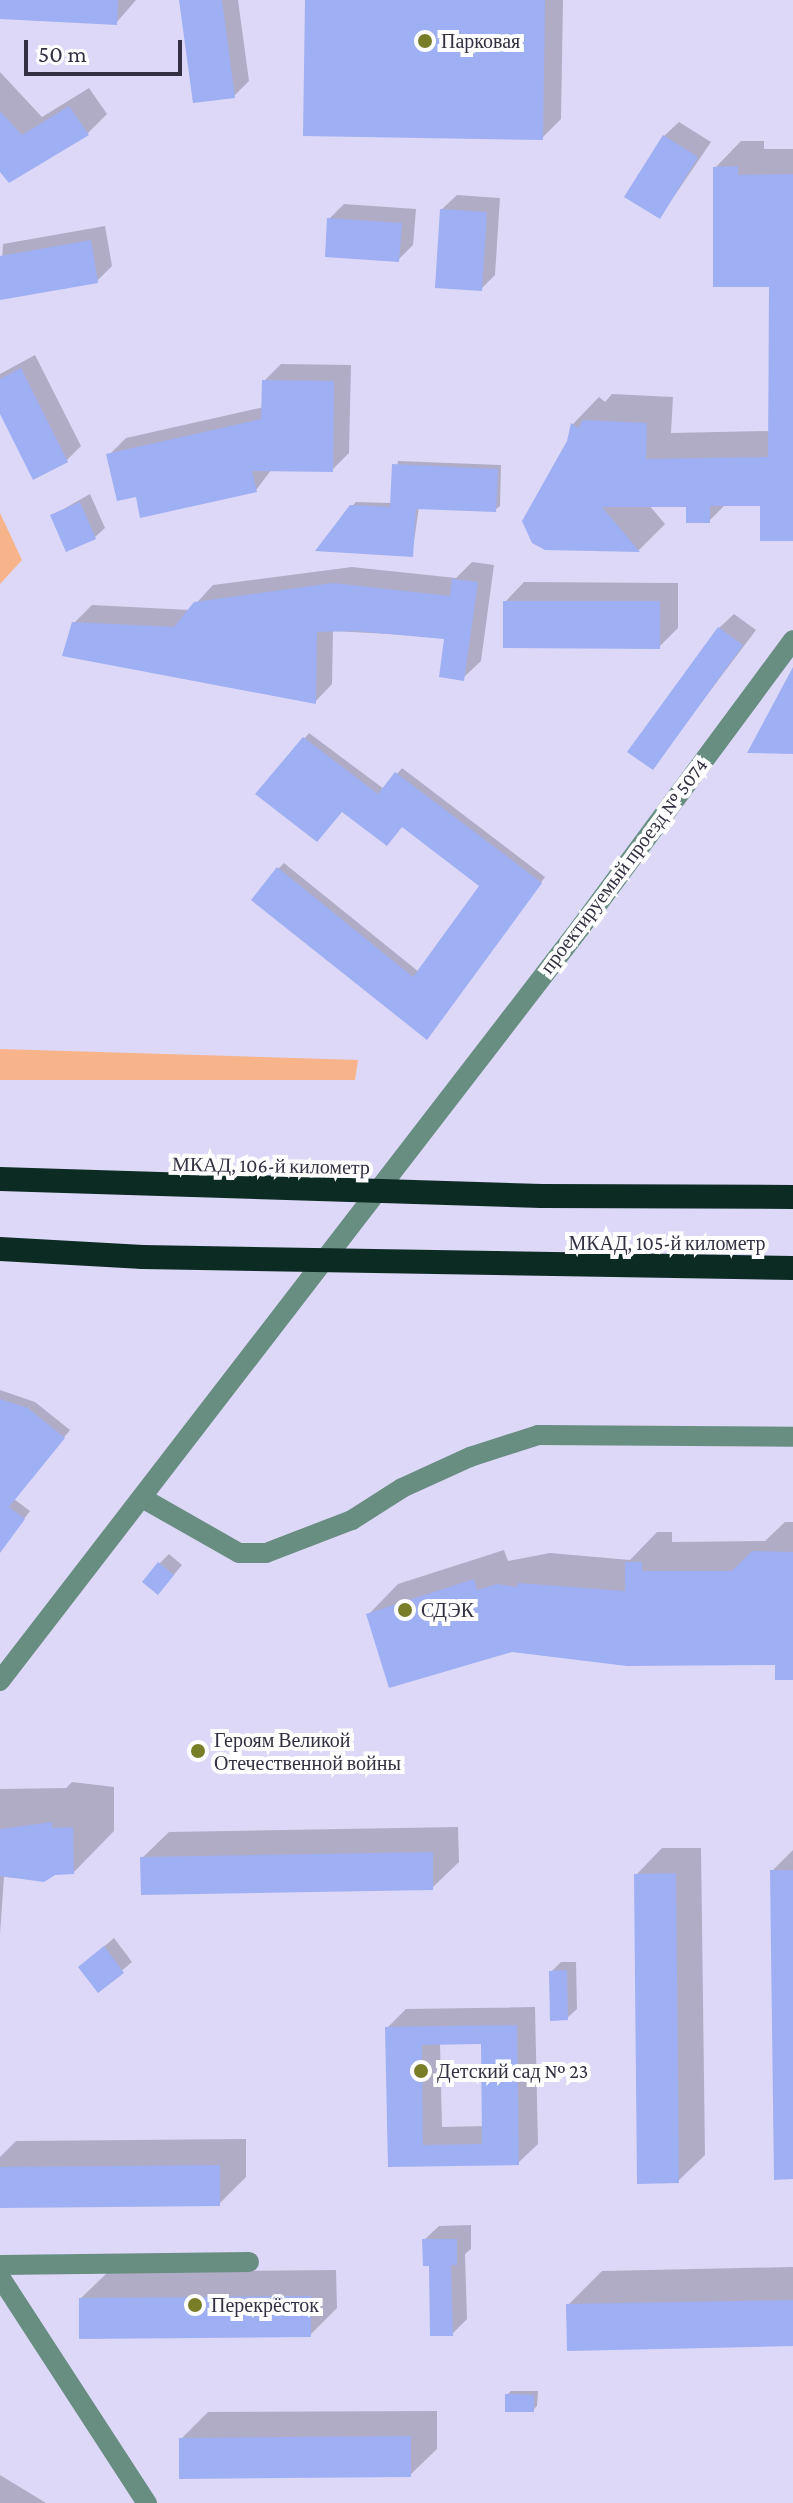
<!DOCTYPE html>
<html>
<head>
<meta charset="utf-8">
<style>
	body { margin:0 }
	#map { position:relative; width:793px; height:2503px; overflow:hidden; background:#ddd8f7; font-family:"Crimson Pro",serif }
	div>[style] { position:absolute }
	.green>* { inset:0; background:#f7b48b }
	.shadow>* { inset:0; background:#0003 }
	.building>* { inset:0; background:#9eaff3 }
	.minor>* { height:20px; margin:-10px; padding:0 10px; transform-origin:10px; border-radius:10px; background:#688d81 }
	.highway>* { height:24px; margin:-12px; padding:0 12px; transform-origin:12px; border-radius:12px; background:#0c2b23 }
	.dots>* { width:22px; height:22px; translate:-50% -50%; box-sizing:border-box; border:4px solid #fefefe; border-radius:50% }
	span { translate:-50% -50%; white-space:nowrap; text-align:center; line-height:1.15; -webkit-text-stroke:8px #fefefe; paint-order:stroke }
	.poi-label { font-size:20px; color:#333043 }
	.left { translate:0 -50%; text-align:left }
	.street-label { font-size:20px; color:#333043 }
	.scale { position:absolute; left:24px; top:40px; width:158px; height:36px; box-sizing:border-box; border:4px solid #333043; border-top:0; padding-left:10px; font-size:24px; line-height:28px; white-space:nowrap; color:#333043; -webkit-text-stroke:6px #fefefe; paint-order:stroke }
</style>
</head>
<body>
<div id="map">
	<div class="green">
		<div style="clip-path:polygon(0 513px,22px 560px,0 584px)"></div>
		<div style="clip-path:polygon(0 1049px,358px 1060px,355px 1080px,0 1080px)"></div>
	</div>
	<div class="shadow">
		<div style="clip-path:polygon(0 0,136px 0,116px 23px,0 17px)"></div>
		<div style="clip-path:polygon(181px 0,238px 0,249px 81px,234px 96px)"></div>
		<div style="clip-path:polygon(307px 0,563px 0,561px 119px,542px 138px)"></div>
		<div style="clip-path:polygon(0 72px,42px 117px,89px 88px,107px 114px,88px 133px,0 169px)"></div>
		<div style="clip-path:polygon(679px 122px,711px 142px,660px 217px,664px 136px)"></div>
		<div style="clip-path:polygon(741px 141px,764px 141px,764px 149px,793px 149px,793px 539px,762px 504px,726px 504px,709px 521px,688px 505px,649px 505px,665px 524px,639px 550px,546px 548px,573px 424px,599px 397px,605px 402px,612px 394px,673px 397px,671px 433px,770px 431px,771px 285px,715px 168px)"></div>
		<div style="clip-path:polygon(457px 195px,500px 198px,495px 275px,481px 289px,442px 209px)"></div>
		<div style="clip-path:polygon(344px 204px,416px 209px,413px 245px,398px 260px,329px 219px)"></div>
		<div style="clip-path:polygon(105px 226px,112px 266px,97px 281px,0 298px,3px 244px)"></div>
		<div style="clip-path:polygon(35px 355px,81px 446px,66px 461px,0 410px,0 374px)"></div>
		<div style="clip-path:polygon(281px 364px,351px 365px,349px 453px,332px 470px,272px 469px,256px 490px,137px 495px,109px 455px,126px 438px,264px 407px,264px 381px)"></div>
		<div style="clip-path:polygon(398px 461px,501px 465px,500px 506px,495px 510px,419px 507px,412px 555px,351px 507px,356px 502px,392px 503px)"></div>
		<div style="clip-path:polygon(90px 494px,105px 528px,95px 537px,53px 515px)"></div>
		<div style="clip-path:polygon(472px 562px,494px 565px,481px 661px,463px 678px,446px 637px,333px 631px,332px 684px,315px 702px,74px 623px,92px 605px,190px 610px,213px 585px,352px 567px,456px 578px)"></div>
		<div style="clip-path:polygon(524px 582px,678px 583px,678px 628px,659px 647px,505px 602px)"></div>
		<div style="clip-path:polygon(734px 614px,756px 630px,652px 768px,719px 628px)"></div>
		<div style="clip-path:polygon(309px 733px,384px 789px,402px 768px,545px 877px,432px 1032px,278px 869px,284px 863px,419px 972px,482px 886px,304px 739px)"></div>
		<div style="clip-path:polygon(0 1390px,35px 1402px,70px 1430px,14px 1499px,30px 1511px,0 1551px)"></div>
		<div style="clip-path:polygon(785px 1522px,793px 1522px,793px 1678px,777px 1663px,368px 1615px,398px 1584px,504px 1550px,508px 1561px,550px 1553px,630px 1560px,657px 1532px,672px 1532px,672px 1542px,765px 1541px)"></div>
		<div style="clip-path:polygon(169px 1554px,182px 1565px,167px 1583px,159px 1564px)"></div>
		<div style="clip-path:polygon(72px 1782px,114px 1787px,114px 1831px,73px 1873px,54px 1873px,43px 1880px,4px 1877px,0 1934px,0 1789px,66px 1788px)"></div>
		<div style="clip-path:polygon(458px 1827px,459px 1862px,432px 1888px,142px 1858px,169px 1832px)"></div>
		<div style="clip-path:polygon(662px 1848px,701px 1848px,705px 2155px,678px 2181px,636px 1875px)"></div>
		<div style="clip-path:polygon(793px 1850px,793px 2177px,772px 1871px)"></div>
		<div style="clip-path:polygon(114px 1938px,132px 1962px,98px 1991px,80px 1967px)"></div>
		<div style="clip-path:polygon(561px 1962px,576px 1962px,577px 2009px,567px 2018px,551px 1972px)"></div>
		<div style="clip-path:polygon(evenodd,535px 2007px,538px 2144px,518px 2163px,390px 2165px,387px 2028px,406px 2009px,535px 2007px,483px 2042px,484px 2126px,442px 2127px,440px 2043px,483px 2042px)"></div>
		<div style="clip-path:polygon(246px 2139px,246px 2177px,219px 2204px,0 2206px,0 2157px,16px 2141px)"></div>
		<div style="clip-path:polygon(471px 2225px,471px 2249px,465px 2254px,467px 2319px,452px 2334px,424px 2240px,439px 2226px)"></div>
		<div style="clip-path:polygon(793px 2267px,793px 2344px,568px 2305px,602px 2271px)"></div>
		<div style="clip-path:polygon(336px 2270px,337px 2308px,310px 2335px,81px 2298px,108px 2272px)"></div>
		<div style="clip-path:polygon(511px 2391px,538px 2391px,537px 2406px,533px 2410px,507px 2395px)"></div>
		<div style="clip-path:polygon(437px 2411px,437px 2449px,410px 2475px,181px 2439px,208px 2412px)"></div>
		<div style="clip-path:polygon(0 2475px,46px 2503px,0 2503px)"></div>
	</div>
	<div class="building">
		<div style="clip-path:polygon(0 0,118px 0,117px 25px,0 19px)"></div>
		<div style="clip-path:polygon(179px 0,222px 0,235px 98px,193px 103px)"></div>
		<div style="clip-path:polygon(305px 0,545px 0,543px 140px,303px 136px)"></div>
		<div style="clip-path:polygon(69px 106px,89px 135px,9px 183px,0 172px,0 111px,22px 135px)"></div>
		<div style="clip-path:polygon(663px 135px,698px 157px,660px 219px,624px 197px)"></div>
		<div style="clip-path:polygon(738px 166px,738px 175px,793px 174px,793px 541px,760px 541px,760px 506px,710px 506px,710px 523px,686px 523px,686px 507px,602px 507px,640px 552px,545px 550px,532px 543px,522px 521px,567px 441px,571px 423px,578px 428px,583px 420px,647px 423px,646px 459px,768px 457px,769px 287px,713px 287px,713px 167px)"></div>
		<div style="clip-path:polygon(440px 209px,487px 212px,482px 291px,435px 288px)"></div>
		<div style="clip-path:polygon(327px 218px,402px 223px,399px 262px,325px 257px)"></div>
		<div style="clip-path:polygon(91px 240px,98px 283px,0 300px,0 256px)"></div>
		<div style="clip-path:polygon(21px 368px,68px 462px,33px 480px,0 414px,0 379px)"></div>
		<div style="clip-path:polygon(262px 380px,334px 381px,333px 472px,252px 471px,257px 492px,140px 518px,136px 497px,117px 501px,106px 454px,261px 419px)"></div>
		<div style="clip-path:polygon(392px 464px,498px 469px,496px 512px,416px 509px,413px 557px,315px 551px,350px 505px,390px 507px)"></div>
		<div style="clip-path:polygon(80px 502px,96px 539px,66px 552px,50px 515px)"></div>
		<div style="clip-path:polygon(452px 579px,478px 582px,464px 681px,439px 677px,444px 639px,355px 631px,317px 632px,316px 704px,62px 656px,72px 622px,174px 627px,194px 602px,333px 583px,450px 596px)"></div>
		<div style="clip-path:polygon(503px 601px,660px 601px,660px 649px,503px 648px)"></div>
		<div style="clip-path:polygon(718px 627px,743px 645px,653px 770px,627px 752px)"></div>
		<div style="clip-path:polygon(793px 667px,793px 754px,747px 753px)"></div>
		<div style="clip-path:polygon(303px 737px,378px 794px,395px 772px,542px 883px,427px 1040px,251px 900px,277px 867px,413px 977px,479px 886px,402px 827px,387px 846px,342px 812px,317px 842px,255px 794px)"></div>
		<div style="clip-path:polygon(0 1399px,28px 1408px,65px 1438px,9px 1507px,25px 1519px,0 1553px)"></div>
		<div style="clip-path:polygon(752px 1551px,793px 1552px,793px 1680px,775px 1680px,775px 1665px,627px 1666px,512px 1652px,389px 1688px,366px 1614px,474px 1579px,477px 1590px,497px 1584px,517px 1587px,518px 1583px,625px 1591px,625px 1562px,642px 1562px,642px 1571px,732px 1571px)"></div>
		<div style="clip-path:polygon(158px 1562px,174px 1575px,158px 1595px,142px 1582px)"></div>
		<div style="clip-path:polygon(52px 1822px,52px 1828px,73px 1827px,74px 1874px,55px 1875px,44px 1882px,0 1876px,0 1829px)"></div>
		<div style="clip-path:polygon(433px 1852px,433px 1890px,141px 1895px,140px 1857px)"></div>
		<div style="clip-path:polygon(770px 1870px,793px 1870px,793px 2179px,774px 2180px)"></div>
		<div style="clip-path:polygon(676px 1873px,679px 2183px,637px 2184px,634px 1874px)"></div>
		<div style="clip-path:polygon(104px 1946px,124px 1973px,98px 1993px,78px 1967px)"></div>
		<div style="clip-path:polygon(567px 1970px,568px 2020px,550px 2021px,549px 1971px)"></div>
		<div style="clip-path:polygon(evenodd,517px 2025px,519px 2165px,388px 2167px,385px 2027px,517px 2025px,481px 2044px,482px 2144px,423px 2145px,422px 2045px,481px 2044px)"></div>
		<div style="clip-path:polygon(220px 2165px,220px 2206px,0 2208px,0 2167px)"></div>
		<div style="clip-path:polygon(422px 2239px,457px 2239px,457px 2265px,451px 2265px,453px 2336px,430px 2336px,429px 2266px,423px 2266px)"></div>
		<div style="clip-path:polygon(311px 2296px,311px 2337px,79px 2339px,79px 2298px)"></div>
		<div style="clip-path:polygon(793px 2300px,793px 2346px,567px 2351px,566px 2304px)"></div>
		<div style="clip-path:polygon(505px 2394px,534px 2395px,534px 2412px,505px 2412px)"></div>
		<div style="clip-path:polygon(411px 2436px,411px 2477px,179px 2479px,179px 2438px)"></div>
	</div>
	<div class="minor">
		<div style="left:144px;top:1499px;width:109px;rotate:29.6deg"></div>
		<div style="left:239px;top:1553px;width:27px"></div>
		<div style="left:266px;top:1553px;width:92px;rotate:-21deg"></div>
		<div style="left:352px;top:1520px;width:59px;rotate:-32.6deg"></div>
		<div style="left:402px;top:1488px;width:75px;rotate:-24.5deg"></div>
		<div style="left:470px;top:1457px;width:71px;rotate:-17.9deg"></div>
		<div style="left:538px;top:1435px;width:255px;rotate:0.4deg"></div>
		<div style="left:0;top:1681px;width:950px;rotate:-52.39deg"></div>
		<div style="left:580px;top:928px;width:358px;rotate:-53.5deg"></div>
		<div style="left:0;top:2265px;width:249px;rotate:-0.7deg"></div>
		<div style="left:0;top:2277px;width:270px;rotate:57deg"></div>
	</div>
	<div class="highway">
		<div style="left:0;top:1179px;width:542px;rotate:1.8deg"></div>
		<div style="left:542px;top:1196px;width:251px;rotate:0.2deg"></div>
		<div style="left:0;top:1249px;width:143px;rotate:3.2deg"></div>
		<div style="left:143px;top:1257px;width:650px;rotate:0.97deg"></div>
	</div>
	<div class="dots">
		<div style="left:425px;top:41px;background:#787d27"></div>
		<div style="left:405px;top:1610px;background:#787d27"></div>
		<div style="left:198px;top:1751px;background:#787d27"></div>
		<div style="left:421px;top:2071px;background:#787d27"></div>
		<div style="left:195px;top:2305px;background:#787d27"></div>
	</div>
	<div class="poi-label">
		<span class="left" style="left:441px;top:41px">Парковая</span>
		<span class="left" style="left:421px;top:1610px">СДЭК</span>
		<span class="left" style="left:214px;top:1752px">Героям Великой<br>Отечественной войны</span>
		<span class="left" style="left:437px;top:2071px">Детский сад № 23</span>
		<span class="left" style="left:211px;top:2305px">Перекрёсток</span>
	</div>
	<div class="street-label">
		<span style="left:624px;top:866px;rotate:-53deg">проектируемый проезд № 5074</span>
		<span style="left:271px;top:1166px;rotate:1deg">МКАД, 106-й километр</span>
		<span style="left:667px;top:1243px">МКАД, 105-й километр</span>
	</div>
	<div class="scale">50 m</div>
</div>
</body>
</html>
